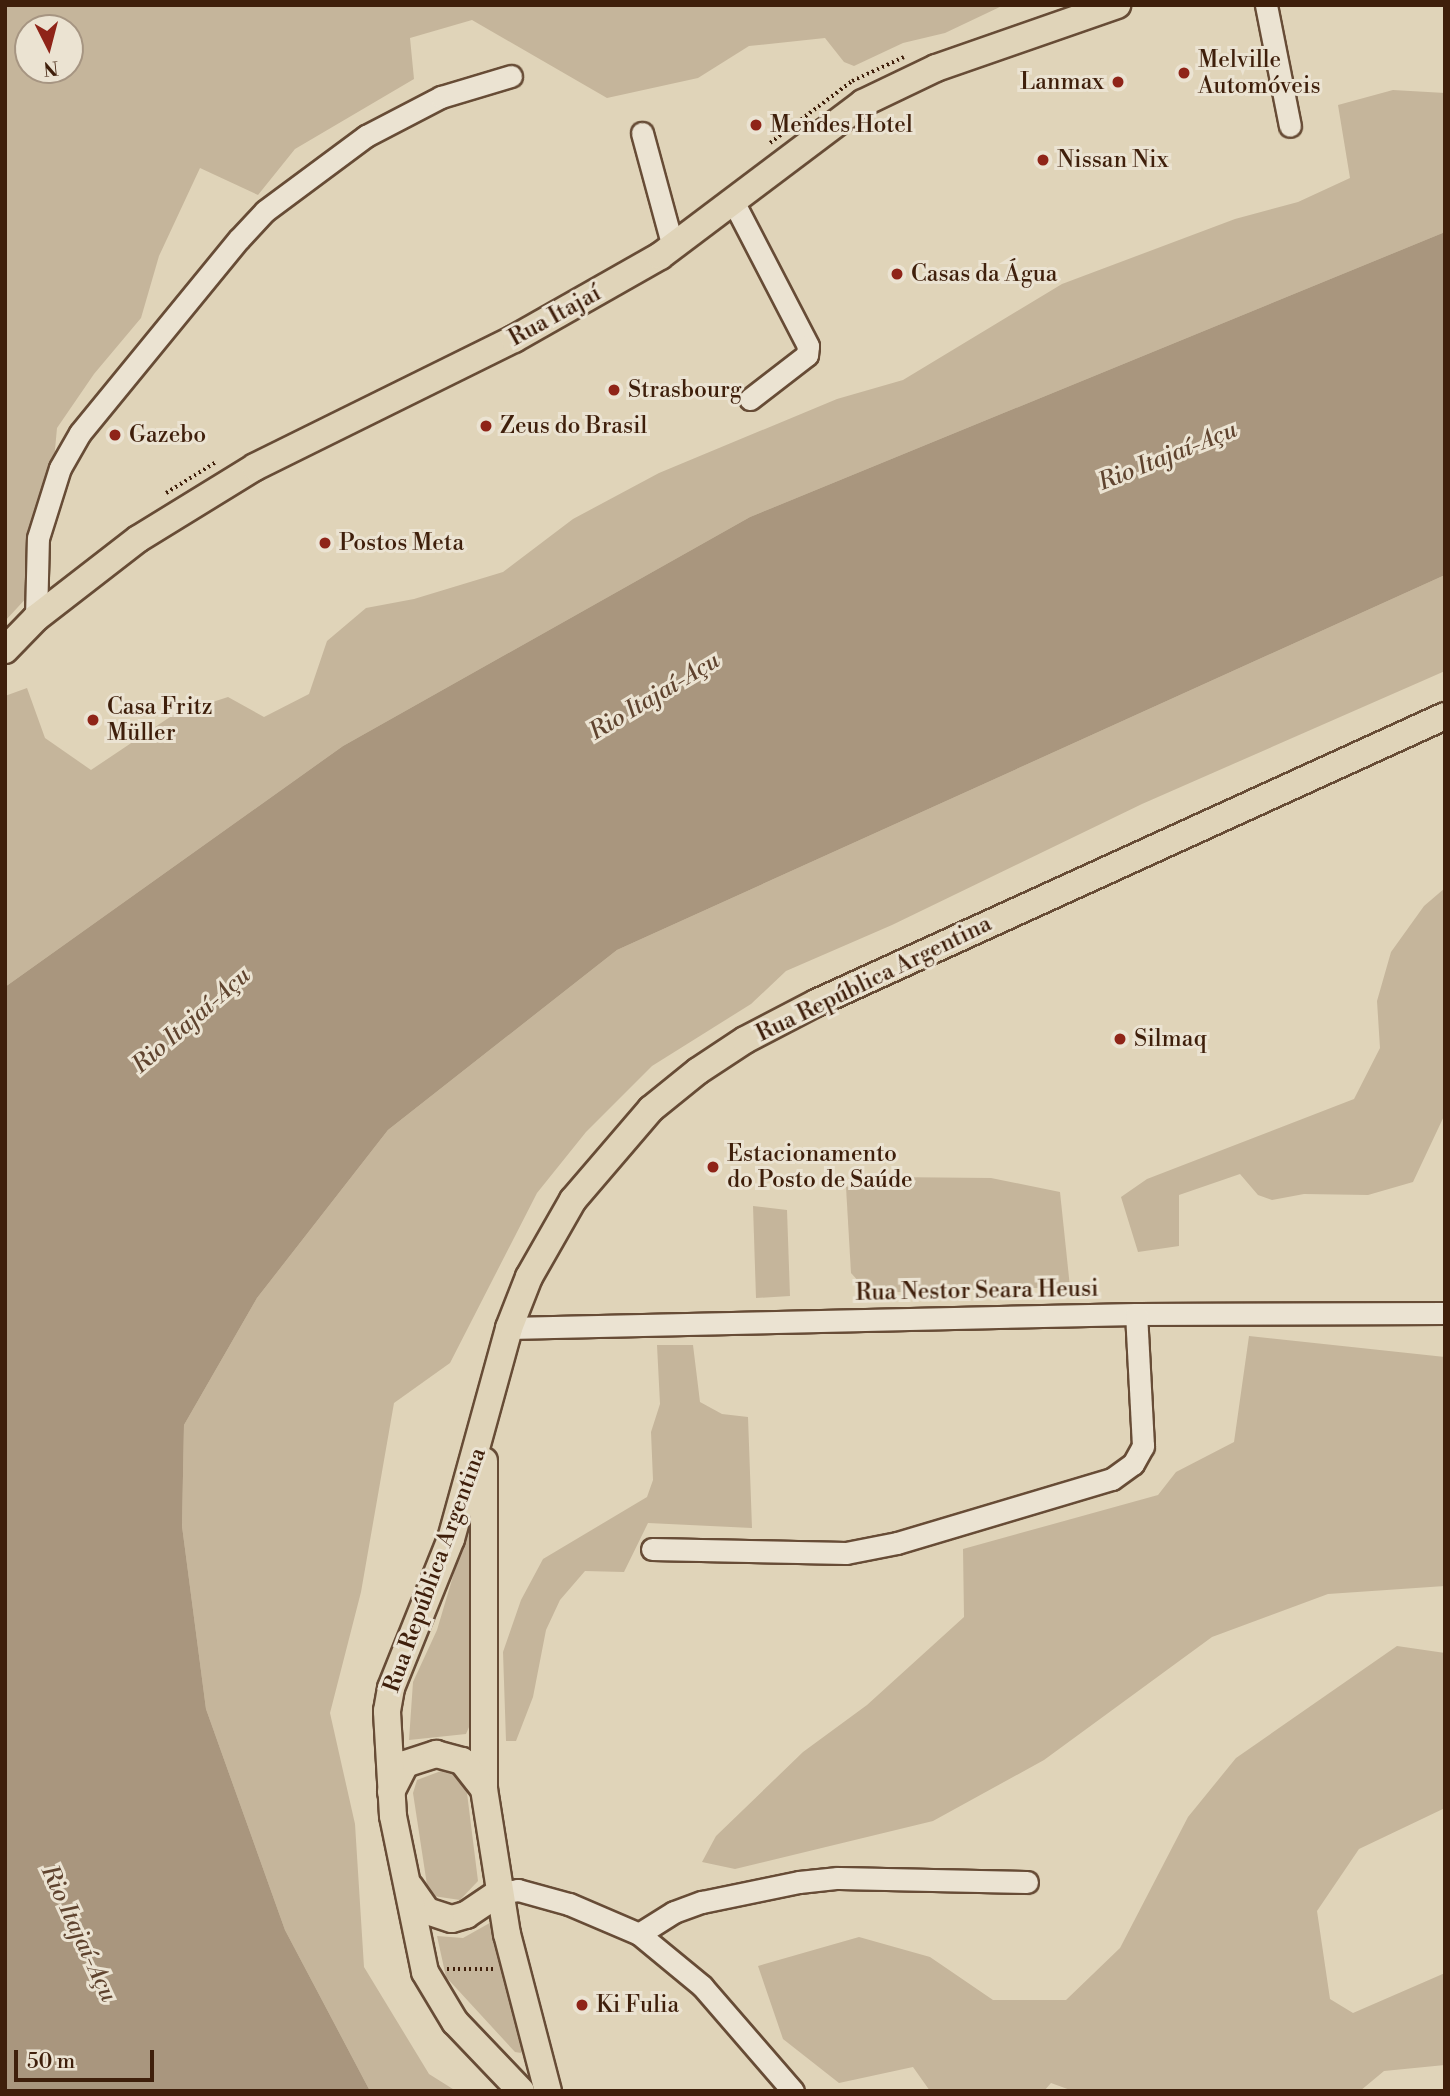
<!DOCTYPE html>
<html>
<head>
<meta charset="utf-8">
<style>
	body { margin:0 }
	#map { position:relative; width:1450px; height:2096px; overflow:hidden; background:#e0d4b9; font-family:"Libre Bodoni",serif }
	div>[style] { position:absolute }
	.green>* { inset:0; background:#c5b59b }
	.water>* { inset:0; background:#a9967e }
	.path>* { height:3.5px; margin-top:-1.75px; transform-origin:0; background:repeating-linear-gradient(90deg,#3f1f0b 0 2px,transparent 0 5.5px) }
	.roads { filter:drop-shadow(2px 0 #674c36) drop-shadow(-2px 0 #674c36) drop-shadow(0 2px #674c36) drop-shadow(0 -2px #674c36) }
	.minor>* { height:21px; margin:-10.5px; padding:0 10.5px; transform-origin:10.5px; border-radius:10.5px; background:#ebe3d2 }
	.major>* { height:26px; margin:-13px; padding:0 13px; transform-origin:13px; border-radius:13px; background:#e0d4b9 }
	.dots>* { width:19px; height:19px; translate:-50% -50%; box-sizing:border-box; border:4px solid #ebe3d2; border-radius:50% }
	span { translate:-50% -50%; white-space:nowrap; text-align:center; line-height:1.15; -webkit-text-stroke:6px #ebe3d2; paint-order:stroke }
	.poi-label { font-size:23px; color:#3f1f0b }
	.left { translate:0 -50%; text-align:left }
	.right { translate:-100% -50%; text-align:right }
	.street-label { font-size:23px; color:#3f1f0b }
	.water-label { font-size:24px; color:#5f432e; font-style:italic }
	.frame { position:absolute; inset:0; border:7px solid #3f1f0b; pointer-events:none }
	.north { position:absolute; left:14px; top:14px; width:70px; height:70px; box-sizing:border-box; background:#ebe3d2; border:2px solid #a69582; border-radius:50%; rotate:174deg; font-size:19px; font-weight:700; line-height:28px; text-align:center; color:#3f1f0b }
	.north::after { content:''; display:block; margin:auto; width:24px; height:32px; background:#8f2418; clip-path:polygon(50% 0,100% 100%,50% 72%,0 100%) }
	.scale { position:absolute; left:14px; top:2050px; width:140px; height:32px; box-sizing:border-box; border:4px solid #3f1f0b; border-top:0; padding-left:9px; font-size:21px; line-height:24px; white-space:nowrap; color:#3f1f0b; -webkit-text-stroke:5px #ebe3d2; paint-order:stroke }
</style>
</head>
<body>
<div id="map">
	<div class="green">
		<div style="clip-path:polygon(evenodd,5px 5px,1004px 5px,945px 33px,903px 43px,854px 66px,844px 62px,825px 38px,749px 46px,698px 78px,607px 98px,472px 20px,410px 38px,414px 79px,295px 149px,258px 195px,200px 168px,159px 256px,141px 318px,94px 374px,57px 428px,43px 580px,5px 621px,5px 5px,28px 28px,70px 28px,70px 70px,28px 70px,28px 28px)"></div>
		<div style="clip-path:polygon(1393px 90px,1445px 93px,1445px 232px,750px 517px,343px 746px,5px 987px,5px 696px,27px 688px,45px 738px,91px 770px,173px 715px,228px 697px,264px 717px,309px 694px,327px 641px,366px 608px,414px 599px,503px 572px,573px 519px,659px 473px,837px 399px,903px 380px,1062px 284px,1235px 219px,1298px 202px,1350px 178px,1338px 105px)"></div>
		<div style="clip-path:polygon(1445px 575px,1445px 671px,1142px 804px,892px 925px,786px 971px,751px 1004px,652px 1066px,586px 1132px,537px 1193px,450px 1363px,394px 1403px,361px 1592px,330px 1713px,355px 1824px,364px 1967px,429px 2074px,456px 2091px,370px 2091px,285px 1930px,206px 1709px,182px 1526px,184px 1425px,257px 1298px,388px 1130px,617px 950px)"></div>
		<div style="clip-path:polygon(1445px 888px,1445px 1114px,1413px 1182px,1368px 1195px,1304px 1194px,1272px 1200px,1258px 1195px,1240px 1174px,1179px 1195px,1179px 1246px,1138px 1252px,1121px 1197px,1147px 1179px,1354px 1099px,1380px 1048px,1377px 1001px,1391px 952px,1424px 906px)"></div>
		<div style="clip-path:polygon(887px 1177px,991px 1178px,1060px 1192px,1070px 1287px,869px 1293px,851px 1273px,846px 1187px)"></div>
		<div style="clip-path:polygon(753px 1206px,787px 1210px,790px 1296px,756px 1298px)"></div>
		<div style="clip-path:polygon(1249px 1336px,1445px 1357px,1445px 1586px,1328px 1594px,1212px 1637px,1044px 1760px,933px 1821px,735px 1869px,702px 1862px,716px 1836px,803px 1752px,867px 1705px,964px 1617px,963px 1549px,1158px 1495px,1176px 1472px,1234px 1442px)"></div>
		<div style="clip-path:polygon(657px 1345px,693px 1345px,700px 1402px,722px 1414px,748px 1417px,752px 1528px,648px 1523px,624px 1572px,585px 1571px,560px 1600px,546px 1630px,533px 1697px,516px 1741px,506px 1741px,503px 1652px,521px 1600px,543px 1559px,647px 1497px,653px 1480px,651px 1432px,660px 1404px)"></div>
		<div style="clip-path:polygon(470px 1519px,472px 1720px,466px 1734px,409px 1740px,413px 1682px,437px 1630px)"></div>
		<div style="clip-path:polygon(1397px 1646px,1445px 1653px,1445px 1808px,1359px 1849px,1317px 1911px,1330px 1999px,1353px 2013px,1445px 1973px,1445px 2065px,1384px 2071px,1360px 2091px,1073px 2091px,1051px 2083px,1044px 2091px,930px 2091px,913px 2067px,839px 2083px,783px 2039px,758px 1966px,859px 1937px,930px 1957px,993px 2000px,1066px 2000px,1120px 1948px,1188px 1817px,1236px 1758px)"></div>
		<div style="clip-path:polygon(441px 1771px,456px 1775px,466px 1785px,478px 1881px,460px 1900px,433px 1896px,427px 1885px,413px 1793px,417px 1780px)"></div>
		<div style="clip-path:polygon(495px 1920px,525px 2047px,521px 2053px,515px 2052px,446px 1977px,437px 1936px,463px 1938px)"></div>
	</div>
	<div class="water">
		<div style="clip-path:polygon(1445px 232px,1445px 575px,617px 950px,388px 1130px,257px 1298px,184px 1425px,182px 1526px,206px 1709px,285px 1930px,370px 2091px,5px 2091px,5px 987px,343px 746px,750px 517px)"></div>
	</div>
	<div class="path">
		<div style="left:770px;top:143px;width:103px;rotate:-37.1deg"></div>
		<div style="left:852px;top:81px;width:57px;rotate:-24.8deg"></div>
		<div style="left:166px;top:493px;width:59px;rotate:-31.8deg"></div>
		<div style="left:447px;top:1969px;width:48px"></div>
	</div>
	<div class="roads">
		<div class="minor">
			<div style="left:1266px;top:5px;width:123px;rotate:78.8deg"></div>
			<div style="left:642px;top:133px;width:118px;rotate:74.8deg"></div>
			<div style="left:734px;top:203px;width:161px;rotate:62.6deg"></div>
			<div style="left:808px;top:346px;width:9px;rotate:96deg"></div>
			<div style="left:807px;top:355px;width:72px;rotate:142.3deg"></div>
			<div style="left:36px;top:618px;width:80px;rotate:-88.6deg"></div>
			<div style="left:38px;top:538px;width:73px;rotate:-72.6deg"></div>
			<div style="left:60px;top:468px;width:40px;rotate:-60.3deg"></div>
			<div style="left:80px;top:433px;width:251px;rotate:-50.7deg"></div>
			<div style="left:239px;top:239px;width:38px;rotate:-47deg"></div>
			<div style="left:265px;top:211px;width:126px;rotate:-36.6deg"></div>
			<div style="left:366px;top:136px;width:85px;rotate:-27.5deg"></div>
			<div style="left:441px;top:97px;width:73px;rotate:-16.7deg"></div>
			<div style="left:509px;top:1328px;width:627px;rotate:-1.28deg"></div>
			<div style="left:1136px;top:1314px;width:309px;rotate:-0.2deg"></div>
			<div style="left:652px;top:1549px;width:194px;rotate:1.2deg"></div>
			<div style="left:846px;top:1553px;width:52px;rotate:-11.1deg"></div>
			<div style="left:897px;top:1543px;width:224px;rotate:-16.6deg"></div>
			<div style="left:1112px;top:1479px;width:26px;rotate:-36deg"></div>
			<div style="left:1133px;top:1464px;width:21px;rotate:-61deg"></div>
			<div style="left:1143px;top:1446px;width:132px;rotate:-93deg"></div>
			<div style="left:499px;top:1893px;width:19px;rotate:-9deg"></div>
			<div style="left:518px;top:1890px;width:53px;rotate:15.4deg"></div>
			<div style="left:569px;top:1904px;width:76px;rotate:23.2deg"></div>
			<div style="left:639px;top:1934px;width:82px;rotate:39.5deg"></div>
			<div style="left:702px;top:1986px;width:139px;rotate:49.1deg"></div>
			<div style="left:639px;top:1934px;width:41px;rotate:-32.2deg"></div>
			<div style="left:674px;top:1912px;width:30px;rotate:-20deg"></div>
			<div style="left:702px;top:1902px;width:99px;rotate:-11.7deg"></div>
			<div style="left:799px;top:1882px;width:39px;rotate:-6deg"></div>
			<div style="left:838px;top:1878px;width:189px;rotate:1.2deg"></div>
		</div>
		<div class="major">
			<div style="left:5px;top:650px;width:45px;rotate:-45.9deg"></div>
			<div style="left:36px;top:618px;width:129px;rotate:-37.8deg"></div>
			<div style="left:138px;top:539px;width:137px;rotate:-31.6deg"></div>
			<div style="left:255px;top:467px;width:289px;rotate:-26.3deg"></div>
			<div style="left:514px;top:339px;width:168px;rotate:-29.6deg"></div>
			<div style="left:660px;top:256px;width:254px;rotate:-37deg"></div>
			<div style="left:863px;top:103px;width:81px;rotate:-25.6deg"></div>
			<div style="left:936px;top:68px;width:192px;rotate:-19.2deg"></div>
			<div style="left:484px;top:1461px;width:328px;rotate:90deg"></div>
			<div style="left:484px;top:1789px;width:147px;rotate:81deg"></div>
			<div style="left:507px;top:1934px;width:162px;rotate:75.4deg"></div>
			<div style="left:391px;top:1792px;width:31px;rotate:-63deg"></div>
			<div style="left:405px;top:1764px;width:33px;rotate:-18deg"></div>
			<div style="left:436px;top:1754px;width:27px;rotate:15deg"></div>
			<div style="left:462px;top:1761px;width:36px;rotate:52deg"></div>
			<div style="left:410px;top:1887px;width:29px;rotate:55deg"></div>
			<div style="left:427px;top:1911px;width:26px;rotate:18deg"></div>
			<div style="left:452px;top:1919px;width:15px;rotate:-16deg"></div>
			<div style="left:466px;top:1915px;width:40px;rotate:-34deg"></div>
			<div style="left:521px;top:2091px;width:95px;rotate:-133.7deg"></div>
			<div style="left:455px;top:2022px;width:58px;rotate:-121deg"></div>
			<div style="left:425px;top:1972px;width:159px;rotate:-101.6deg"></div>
			<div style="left:393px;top:1816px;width:105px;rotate:-93.3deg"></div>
			<div style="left:387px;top:1711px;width:23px;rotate:-80deg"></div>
			<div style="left:391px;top:1688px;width:161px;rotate:-68.1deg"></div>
			<div style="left:451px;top:1539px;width:219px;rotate:-74.6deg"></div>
			<div style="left:509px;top:1328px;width:55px;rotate:-68.6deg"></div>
			<div style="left:529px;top:1277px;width:89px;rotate:-60.3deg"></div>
			<div style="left:573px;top:1200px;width:120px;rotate:-49.4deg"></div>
			<div style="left:651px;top:1109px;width:60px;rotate:-39deg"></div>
			<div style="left:698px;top:1071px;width:56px;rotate:-33.4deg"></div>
			<div style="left:745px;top:1040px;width:80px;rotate:-27.5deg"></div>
			<div style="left:816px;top:1003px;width:691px;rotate:-24.53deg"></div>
		</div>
	</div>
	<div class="dots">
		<div style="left:1184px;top:73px;background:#8f2418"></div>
		<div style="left:1118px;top:82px;background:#8f2418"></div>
		<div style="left:756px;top:125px;background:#8f2418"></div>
		<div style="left:1043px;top:160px;background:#8f2418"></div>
		<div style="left:897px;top:274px;background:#8f2418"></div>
		<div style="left:614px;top:390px;background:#8f2418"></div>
		<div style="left:486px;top:426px;background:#8f2418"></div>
		<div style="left:115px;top:435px;background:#8f2418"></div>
		<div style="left:325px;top:543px;background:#8f2418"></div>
		<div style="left:93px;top:720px;background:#8f2418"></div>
		<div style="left:1120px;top:1039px;background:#8f2418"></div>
		<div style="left:713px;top:1167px;background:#8f2418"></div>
		<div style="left:582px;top:2005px;background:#8f2418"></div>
	</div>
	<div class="poi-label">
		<span class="left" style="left:1198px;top:73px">Melville<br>Automóveis</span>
		<span class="right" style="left:1104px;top:82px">Lanmax</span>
		<span class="left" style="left:770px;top:125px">Mendes Hotel</span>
		<span class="left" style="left:1057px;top:160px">Nissan Nix</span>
		<span class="left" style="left:911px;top:274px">Casas da Água</span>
		<span class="left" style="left:628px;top:390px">Strasbourg</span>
		<span class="left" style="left:500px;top:426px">Zeus do Brasil</span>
		<span class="left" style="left:129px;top:435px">Gazebo</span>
		<span class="left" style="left:339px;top:543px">Postos Meta</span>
		<span class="left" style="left:107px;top:720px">Casa Fritz<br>Müller</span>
		<span class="left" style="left:1134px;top:1039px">Silmaq</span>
		<span class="left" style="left:727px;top:1167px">Estacionamento<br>do Posto de Saúde</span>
		<span class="left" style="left:596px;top:2005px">Ki Fulia</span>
	</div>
	<div class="street-label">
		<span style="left:555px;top:316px;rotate:-29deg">Rua Itajaí</span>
		<span style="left:874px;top:979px;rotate:-26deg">Rua República Argentina</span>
		<span style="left:977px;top:1291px;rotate:-1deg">Rua Nestor Seara Heusi</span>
		<span style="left:435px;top:1570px;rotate:-70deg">Rua República Argentina</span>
	</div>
	<div class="water-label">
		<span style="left:1168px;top:457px;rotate:-22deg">Rio Itajaí-Açu</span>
		<span style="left:655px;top:697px;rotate:-31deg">Rio Itajaí-Açu</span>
		<span style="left:192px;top:1021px;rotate:-41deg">Rio Itajaí-Açu</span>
		<span style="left:78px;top:1934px;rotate:65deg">Rio Itajaí-Açu</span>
	</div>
	<div class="frame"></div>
	<div class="north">N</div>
	<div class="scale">50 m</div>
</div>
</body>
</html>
